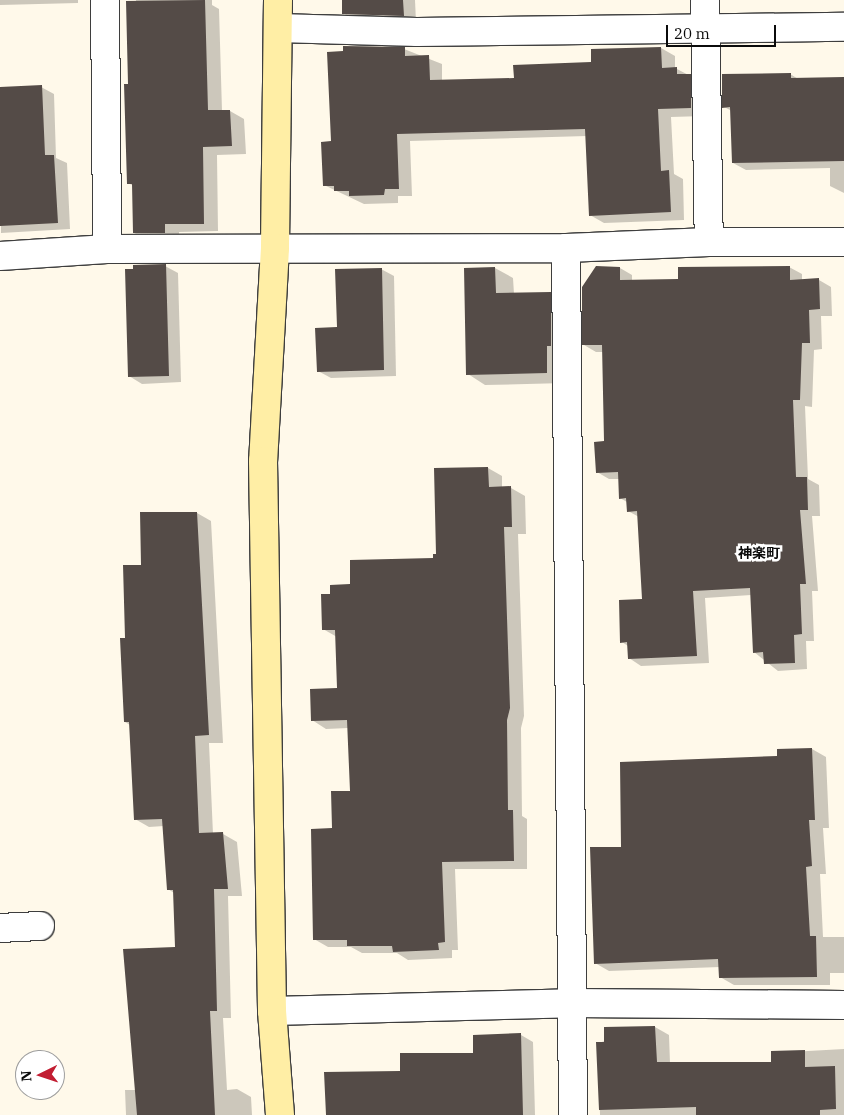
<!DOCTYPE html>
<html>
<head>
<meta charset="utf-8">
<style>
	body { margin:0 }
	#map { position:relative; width:844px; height:1115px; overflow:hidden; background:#fff9ea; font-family:"IBM Plex Serif","Noto Sans JP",serif }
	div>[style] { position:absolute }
	.shadow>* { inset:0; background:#0003 }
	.building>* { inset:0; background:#544b47 }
	.roads { filter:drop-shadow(1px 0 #3e3e3e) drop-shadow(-1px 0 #3e3e3e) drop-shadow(0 1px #3e3e3e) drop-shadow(0 -1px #3e3e3e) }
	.street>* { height:28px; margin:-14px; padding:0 14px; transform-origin:14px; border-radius:14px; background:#fff }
	.secondary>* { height:28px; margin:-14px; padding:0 14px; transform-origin:14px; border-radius:14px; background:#ffeea5 }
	span { translate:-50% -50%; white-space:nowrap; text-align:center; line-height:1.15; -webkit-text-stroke:5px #fff; paint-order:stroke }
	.neighbourhood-label { font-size:14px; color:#0b0b0b; font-weight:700 }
	.north { position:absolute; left:15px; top:1050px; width:50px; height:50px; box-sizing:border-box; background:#fff; border:1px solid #9d9d9d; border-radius:50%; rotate:266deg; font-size:14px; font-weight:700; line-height:20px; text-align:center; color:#0b0b0b }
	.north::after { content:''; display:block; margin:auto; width:18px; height:22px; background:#c21d32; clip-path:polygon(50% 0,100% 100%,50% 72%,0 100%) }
	.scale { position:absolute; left:666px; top:25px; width:110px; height:22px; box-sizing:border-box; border:2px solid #0b0b0b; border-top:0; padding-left:6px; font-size:15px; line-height:18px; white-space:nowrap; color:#0b0b0b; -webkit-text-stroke:4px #fff; paint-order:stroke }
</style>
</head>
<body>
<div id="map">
	<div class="shadow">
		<div style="clip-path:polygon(0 0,78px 0,78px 3px,0 5px)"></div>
		<div style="clip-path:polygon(136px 0,212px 0,212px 5px,219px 9px,222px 111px,230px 111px,244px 119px,246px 154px,217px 155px,218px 231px,179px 232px,179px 241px,149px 241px,134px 233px,134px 186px,128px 183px,130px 85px)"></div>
		<div style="clip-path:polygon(343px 0,415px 0,416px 22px,356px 21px,343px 13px)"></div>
		<div style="clip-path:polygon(661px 48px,675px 56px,675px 68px,704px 83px,704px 116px,671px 117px,674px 174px,683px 179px,684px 220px,604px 223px,590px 215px,587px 136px,410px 141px,412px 196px,398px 196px,398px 203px,364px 204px,324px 185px,332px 143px,404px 49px,442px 64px,442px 81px,515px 79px,593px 64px,592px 50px)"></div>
		<div style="clip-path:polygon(790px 74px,800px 80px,844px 79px,844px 193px,830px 186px,830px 168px,746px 170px,733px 163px,732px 111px,724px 107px)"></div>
		<div style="clip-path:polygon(41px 87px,54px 94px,56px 158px,67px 163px,70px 229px,1px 233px,0 88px)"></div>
		<div style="clip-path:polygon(165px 266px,178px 273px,181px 382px,142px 384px,129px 376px)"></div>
		<div style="clip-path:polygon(789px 267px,802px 274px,802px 280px,819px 280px,831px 287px,832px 316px,821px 316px,822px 349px,814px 350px,812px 407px,805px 406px,808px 479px,819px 485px,820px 516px,812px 516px,818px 591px,812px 591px,814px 641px,806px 641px,807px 669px,778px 671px,754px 652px,751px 595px,705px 598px,709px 663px,641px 666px,629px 658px,628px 646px,622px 642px,643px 600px,639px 517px,628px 511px,627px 502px,620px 498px,620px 479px,609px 479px,597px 472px,605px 443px,604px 352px,596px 352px,584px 345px,620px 268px,632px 275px,632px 281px,679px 280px)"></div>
		<div style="clip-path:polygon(495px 268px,513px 278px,514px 294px,550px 293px,568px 303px,565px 383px,485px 385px,468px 374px,465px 269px)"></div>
		<div style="clip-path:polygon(381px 269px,394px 276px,396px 376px,331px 378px,318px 371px,338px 328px)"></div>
		<div style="clip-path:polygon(488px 468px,502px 476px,502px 488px,511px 488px,525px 496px,526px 534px,518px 534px,524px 716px,521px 728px,522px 816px,527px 819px,527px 869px,455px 869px,458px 950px,452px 950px,452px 958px,408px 960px,397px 953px,362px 953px,351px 947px,328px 947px,314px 939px,333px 829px,351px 792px,348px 728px,326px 729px,312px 720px,339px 689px,337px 637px,323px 629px,331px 595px,434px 559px)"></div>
		<div style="clip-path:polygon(197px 513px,211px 521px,223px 743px,209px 743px,213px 834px,223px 834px,237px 842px,242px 896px,228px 896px,231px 1018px,223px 1018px,227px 1090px,237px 1089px,251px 1097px,252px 1115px,126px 1115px,125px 1090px,136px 1090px,176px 948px,174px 893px,168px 889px,164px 826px,149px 827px,135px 819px,130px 725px,125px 722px,126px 639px,142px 566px)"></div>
		<div style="clip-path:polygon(812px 749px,826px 757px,829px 828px,823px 828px,826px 874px,820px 874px,823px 937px,844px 937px,844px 973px,830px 973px,830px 985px,734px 985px,720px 977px,720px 967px,609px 971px,595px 963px,622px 848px,778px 757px)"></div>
		<div style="clip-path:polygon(655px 1027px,669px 1035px,670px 1063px,773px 1063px,772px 1053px,844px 1049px,844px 1115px,600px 1115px,598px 1043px)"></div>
		<div style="clip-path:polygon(521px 1035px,533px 1042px,535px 1115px,327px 1115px,401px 1072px,474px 1054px)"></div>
	</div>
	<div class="building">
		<div style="clip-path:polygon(205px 0,208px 110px,230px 110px,232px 146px,203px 147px,204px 224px,165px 224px,165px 233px,133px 233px,132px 184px,127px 184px,124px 84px,128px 84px,126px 1px)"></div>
		<div style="clip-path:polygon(342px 0,403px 0,404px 16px,342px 14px)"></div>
		<div style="clip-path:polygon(343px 46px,405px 47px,405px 56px,429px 55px,430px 80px,514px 78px,513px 65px,591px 62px,591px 49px,661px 47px,662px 68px,677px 67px,677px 74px,691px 74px,691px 108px,658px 109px,661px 171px,669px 170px,671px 212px,589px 216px,585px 129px,397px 134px,399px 189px,385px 189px,384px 195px,349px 196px,349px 191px,334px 191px,334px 186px,323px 186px,321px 142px,331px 141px,327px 52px,343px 51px)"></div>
		<div style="clip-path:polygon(791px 73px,791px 78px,844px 77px,844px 161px,732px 163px,730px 107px,722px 108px,722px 74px)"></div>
		<div style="clip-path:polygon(42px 85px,45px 155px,54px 155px,58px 223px,0 226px,0 87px)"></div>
		<div style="clip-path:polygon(166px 264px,169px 376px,128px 377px,125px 269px,133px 269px,133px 265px)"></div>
		<div style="clip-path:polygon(596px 266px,620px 267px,620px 280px,678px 279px,678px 267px,790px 266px,790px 280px,819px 278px,820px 309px,809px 310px,810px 343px,802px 343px,800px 400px,793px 400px,796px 477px,807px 477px,808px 510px,800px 510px,806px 584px,800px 584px,802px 634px,794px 635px,795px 663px,764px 664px,763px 652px,753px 653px,750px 588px,693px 591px,697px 656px,628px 659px,627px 642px,620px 643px,619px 600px,642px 599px,637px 511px,627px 512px,626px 498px,619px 499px,618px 472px,596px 473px,594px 442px,604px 441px,602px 345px,582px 345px,582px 287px)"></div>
		<div style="clip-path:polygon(495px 267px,496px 293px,551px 292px,551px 346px,547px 346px,547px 373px,466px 375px,464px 268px)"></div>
		<div style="clip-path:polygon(382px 268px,384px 370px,317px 372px,315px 328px,337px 327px,335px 269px)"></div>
		<div style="clip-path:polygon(488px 467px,489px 487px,511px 486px,512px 527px,504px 527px,510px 708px,507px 720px,508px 810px,513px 810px,514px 861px,442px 862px,445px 942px,438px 943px,439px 950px,393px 952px,392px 946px,347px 946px,347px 940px,313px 940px,311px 829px,332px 828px,331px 791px,350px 791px,347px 720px,311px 721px,310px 689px,337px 688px,335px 630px,322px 630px,321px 594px,330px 594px,330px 585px,350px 584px,350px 560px,433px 558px,433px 554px,436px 554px,434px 468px)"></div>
		<div style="clip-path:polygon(140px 512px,197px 512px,209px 735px,195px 736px,199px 833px,223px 832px,228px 889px,214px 889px,217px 1011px,210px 1011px,215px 1115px,137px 1115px,123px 949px,175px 947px,173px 890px,167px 890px,162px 819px,134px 820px,129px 722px,124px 722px,120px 638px,125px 638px,123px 565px,141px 565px)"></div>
		<div style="clip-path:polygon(812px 748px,815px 820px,809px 820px,812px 866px,806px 867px,810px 936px,816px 936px,817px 977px,719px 978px,718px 959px,594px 964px,590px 847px,621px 847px,620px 762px,777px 756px,777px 749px)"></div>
		<div style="clip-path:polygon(655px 1026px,657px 1062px,771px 1062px,771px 1051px,805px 1050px,805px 1067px,835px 1066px,836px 1109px,820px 1110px,820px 1115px,696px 1115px,696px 1107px,599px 1110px,596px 1042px,604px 1042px,604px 1027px)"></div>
		<div style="clip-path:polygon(521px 1033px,523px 1115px,326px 1115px,324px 1072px,400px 1071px,400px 1053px,473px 1053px,473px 1035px)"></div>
	</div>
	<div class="roads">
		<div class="street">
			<div style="left:105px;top:0;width:249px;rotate:89.5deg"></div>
			<div style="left:705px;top:0;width:242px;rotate:89.1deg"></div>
			<div style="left:278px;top:28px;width:139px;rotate:1.6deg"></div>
			<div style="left:417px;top:32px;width:427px;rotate:-0.7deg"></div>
			<div style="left:566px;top:248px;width:867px;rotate:89.54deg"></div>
			<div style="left:0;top:256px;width:107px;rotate:-3.7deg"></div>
			<div style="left:107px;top:249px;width:459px;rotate:-0.1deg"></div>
			<div style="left:566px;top:248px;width:143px;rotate:-2.4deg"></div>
			<div style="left:709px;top:242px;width:135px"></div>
			<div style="left:0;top:928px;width:40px;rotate:-2.9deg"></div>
			<div style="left:272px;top:1011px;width:299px;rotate:-1.5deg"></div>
			<div style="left:571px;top:1003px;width:273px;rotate:0.4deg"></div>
		</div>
		<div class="secondary">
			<div style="left:278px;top:0;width:248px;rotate:90.7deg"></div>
			<div style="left:275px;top:248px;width:213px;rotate:93.2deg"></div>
			<div style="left:263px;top:461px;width:550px;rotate:89.06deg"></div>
			<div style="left:272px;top:1011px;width:104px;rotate:85.6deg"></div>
		</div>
	</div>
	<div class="neighbourhood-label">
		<span style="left:759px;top:553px">神楽町</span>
	</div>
	<div class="north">N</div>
	<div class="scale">20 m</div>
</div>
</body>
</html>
